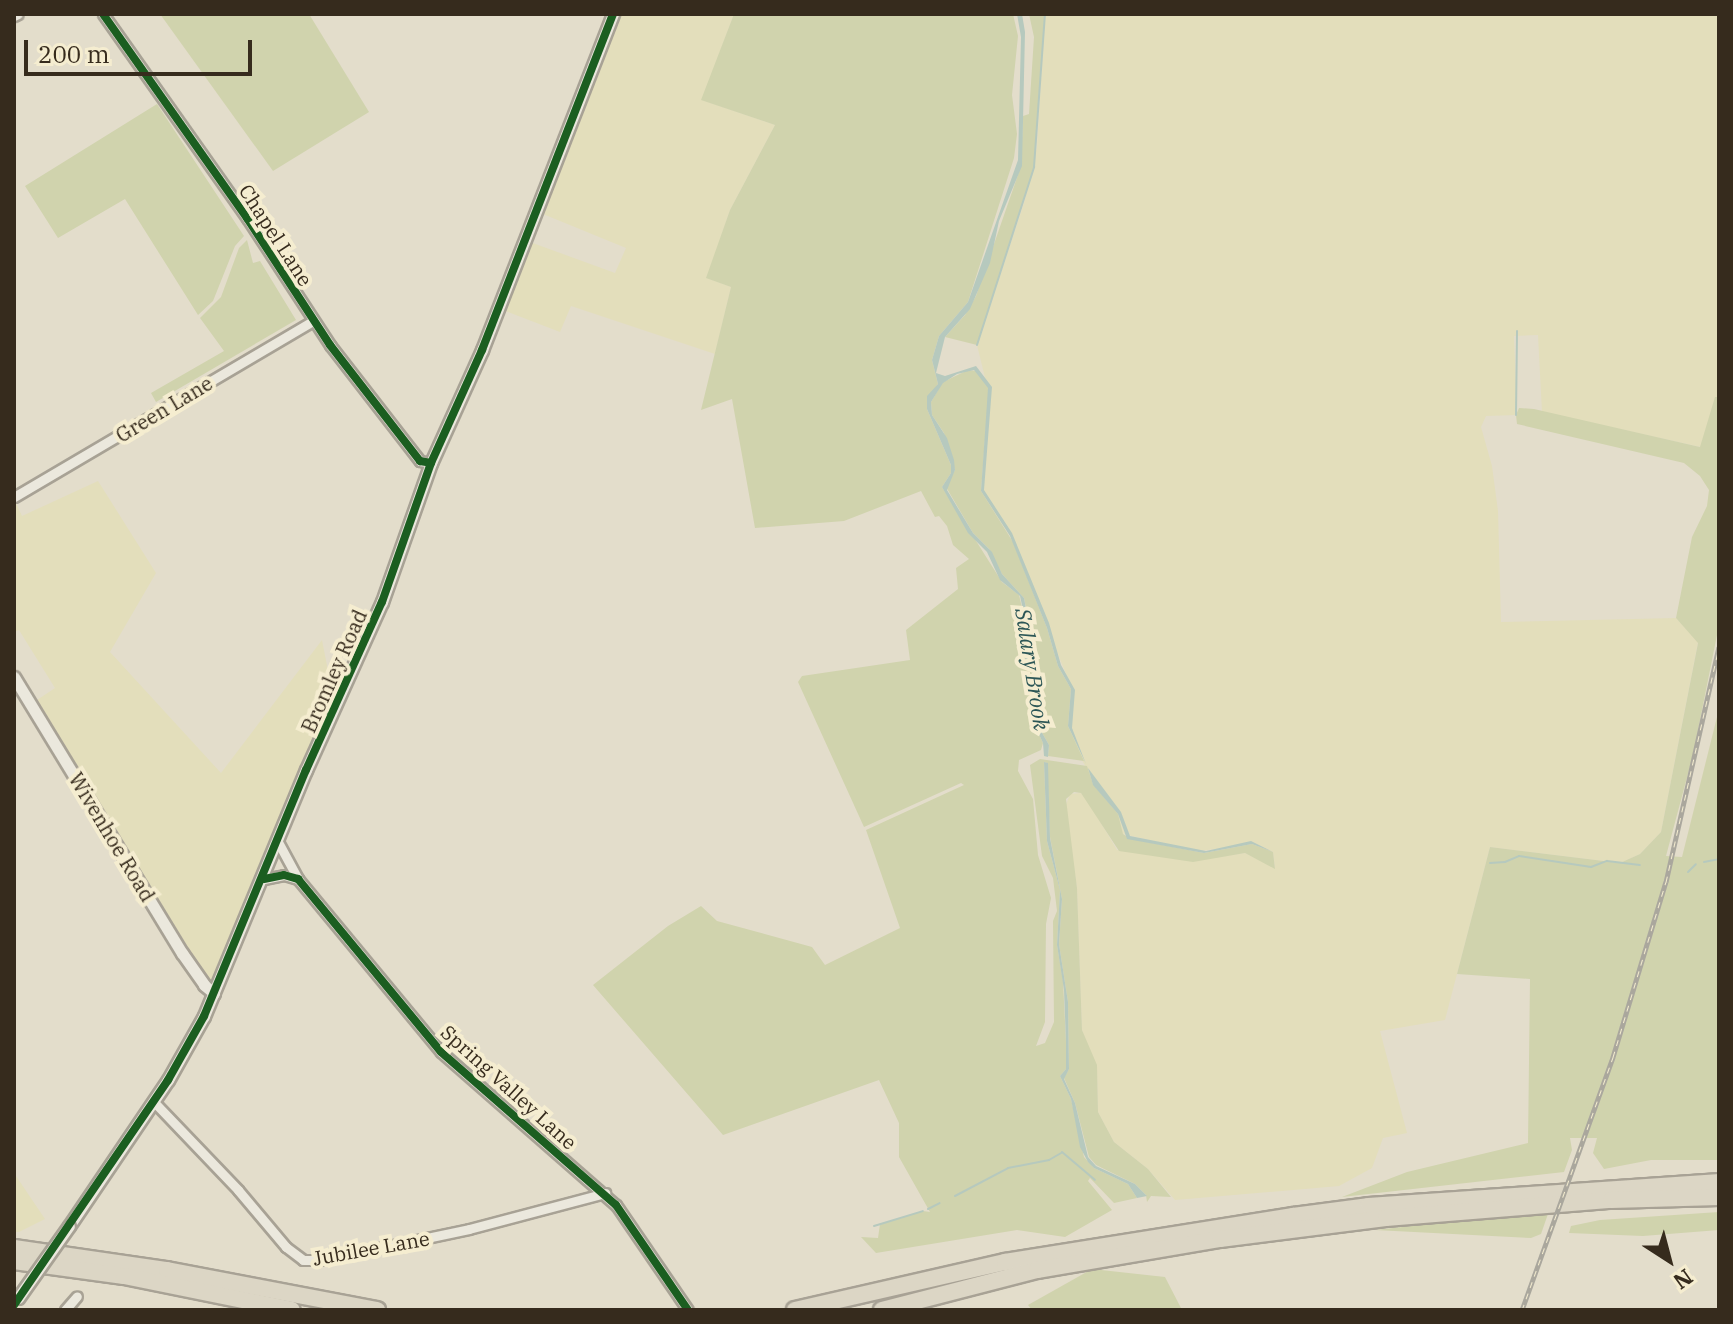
<!DOCTYPE html>
<html>
<head>
<meta charset="utf-8">
<style>
	body { margin:0 }
	#map { position:relative; width:1733px; height:1324px; overflow:hidden; background:#e3ddcb; font-family:"IBM Plex Serif",serif }
	div>[style] { position:absolute }
	.farmland>* { inset:0; background:#e3debb }
	.green>* { inset:0; background:#d0d3ad }
	.water>* { inset:0; background:#b6c9be }
	.stream>* { height:2px; margin:-1px; padding:0 1px; transform-origin:1px; border-radius:1px; background:#b6c9be }
	.roads { filter:drop-shadow(2px 0 #a8a295) drop-shadow(-2px 0 #a8a295) drop-shadow(0 2px #a8a295) drop-shadow(0 -2px #a8a295) }
	.minor>* { height:9px; margin:-4.5px; padding:0 4.5px; transform-origin:4.5px; border-radius:4.5px; background:#ebe8dd }
	.tertiary>* { height:11px; margin:-5.5px; padding:0 5.5px; transform-origin:5.5px; border-radius:5.5px; background:#ebe8dd }
	.trunk>* { height:16px; margin:-8px; padding:0 8px; transform-origin:8px; border-radius:8px; background:#dcd6c5 }
	.rail>* { height:5px; margin-top:-2.5px; transform-origin:0; background:repeating-linear-gradient(90deg,#f5edd0 0 6px,#aaa79d 0 12px); box-sizing:border-box; border-block:2px solid #aaa79d }
	.bridges { filter:drop-shadow(2px 0 #a8a295) drop-shadow(-2px 0 #a8a295) drop-shadow(0 2px #a8a295) drop-shadow(0 -2px #a8a295) }
	.tertiary-bridge>* { height:11px; margin:-5.5px; padding:0 5.5px; transform-origin:5.5px; border-radius:5.5px; background:#ebe8dd }
	.cycleway>* { height:8px; margin:-4px; padding:0 4px; transform-origin:4px; border-radius:4px; background:#1b5e20 }
	span { translate:-50% -50%; white-space:nowrap; text-align:center; line-height:1.15; -webkit-text-stroke:8px #f5edd0; paint-order:stroke }
	.street-label { font-size:20px; color:#362b1d }
	.water-label { font-size:22px; color:#2c5656; font-style:italic }
	.frame { position:absolute; inset:0; border:16px solid #362b1d; pointer-events:none }
	.north { position:absolute; left:1629px; top:1220px; width:80px; height:80px; -webkit-text-stroke:6px #f5edd0; paint-order:stroke; rotate:144deg; font-size:22px; font-weight:700; line-height:32px; text-align:center; color:#362b1d }
	.north::after { content:''; display:block; margin:auto; width:28px; height:36px; background:#362b1d; clip-path:polygon(50% 0,100% 100%,50% 72%,0 100%) }
	.scale { position:absolute; left:24px; top:40px; width:228px; height:36px; box-sizing:border-box; border:4px solid #362b1d; border-top:0; padding-left:10px; font-size:24px; line-height:28px; white-space:nowrap; color:#362b1d; -webkit-text-stroke:6px #f5edd0; paint-order:stroke }
</style>
</head>
<body>
<div id="map">
	<div class="farmland">
		<div style="clip-path:polygon(620px 14px,734px 14px,702px 100px,775px 125px,730px 210px,707px 278px,731px 287px,715px 354px,571px 306px,560px 332px,503px 310px,530px 242px,615px 273px,626px 248px,543px 214px)"></div>
		<div style="clip-path:polygon(1045px 14px,1719px 14px,1719px 397px,1715px 398px,1701px 447px,1542px 412px,1538px 335px,1514px 336px,1517px 415px,1486px 416px,1481px 427px,1492px 466px,1498px 511px,1501px 622px,1676px 618px,1698px 642px,1661px 832px,1640px 854px,1620px 863px,1490px 847px,1445px 1020px,1380px 1031px,1407px 1133px,1383px 1138px,1372px 1168px,1339px 1186px,1175px 1200px,1148px 1169px,1114px 1142px,1098px 1112px,1097px 1072px,1082px 1030px,1077px 888px,1065px 807px,1070px 794px,1081px 793px,1089px 803px,1117px 850px,1217px 857px,1245px 853px,1275px 868px,1273px 852px,1255px 845px,1197px 851px,1123px 834px,1077px 751px,1068px 724px,1071px 689px,1068px 679px,1010px 536px,982px 494px,989px 394px,977px 345px,1024px 203px,1037px 147px)"></div>
		<div style="clip-path:polygon(98px 481px,156px 573px,110px 652px,221px 773px,322px 640px,332px 691px,214px 993px,208px 989px,31px 704px,55px 688px,19px 630px,14px 632px,14px 499px,22px 516px)"></div>
		<div style="clip-path:polygon(14px 1173px,45px 1219px,19px 1232px,14px 1232px)"></div>
	</div>
	<div class="green">
		<div style="clip-path:polygon(160px 14px,309px 14px,369px 112px,273px 171px)"></div>
		<div style="clip-path:polygon(734px 14px,1013px 14px,1018px 36px,1012px 95px,1017px 134px,1014px 158px,968px 302px,939px 336px,932px 360px,938px 384px,927px 399px,927px 409px,951px 465px,951px 473px,942px 487px,1002px 582px,1019px 595px,1027px 628px,1025px 657px,1035px 679px,1036px 728px,1043px 743px,1041px 750px,1019px 760px,1018px 771px,1033px 799px,1038px 855px,1051px 898px,1046px 924px,1045px 1022px,1036px 1046px,1045px 1043px,1054px 1022px,1053px 921px,1057px 911px,1053px 878px,1042px 856px,1030px 765px,1040px 759px,1087px 766px,1093px 784px,1118px 814px,1123px 834px,1131px 839px,1204px 853px,1252px 844px,1273px 852px,1275px 869px,1245px 853px,1193px 862px,1119px 851px,1081px 793px,1074px 792px,1066px 799px,1077px 888px,1082px 1030px,1097px 1065px,1098px 1112px,1114px 1142px,1148px 1169px,1171px 1197px,1151px 1196px,1147px 1202px,1146px 1195px,1135px 1184px,1096px 1165px,1089px 1157px,1075px 1103px,1064px 1078px,1069px 1069px,1068px 1002px,1059px 944px,1062px 899px,1050px 837px,1047px 763px,1044px 762px,1047px 841px,1060px 890px,1057px 945px,1063px 981px,1066px 1042px,1066px 1069px,1060px 1076px,1071px 1099px,1084px 1157px,1094px 1168px,1128px 1184px,1137px 1198px,1114px 1203px,1090px 1178px,1088px 1181px,1112px 1210px,1065px 1237px,1017px 1230px,876px 1253px,861px 1237px,878px 1238px,880px 1224px,923px 1211px,930px 1212px,899px 1157px,899px 1123px,879px 1080px,723px 1135px,593px 985px,668px 926px,701px 906px,717px 921px,812px 947px,825px 965px,900px 928px,866px 830px,964px 785px,961px 783px,864px 827px,798px 682px,802px 676px,910px 660px,906px 630px,958px 589px,956px 568px,969px 559px,953px 545px,947px 526px,939px 516px,935px 517px,921px 491px,844px 521px,755px 528px,732px 399px,701px 410px,731px 287px,706px 278px,730px 210px,775px 125px,701px 100px)"></div>
		<div style="clip-path:polygon(1029px 14px,1045px 14px,1034px 167px,977px 345px,945px 337px,965px 315px,976px 296px,1021px 166px,1023px 116px,1029px 114px,1034px 37px)"></div>
		<div style="clip-path:polygon(157px 104px,244px 236px,235px 246px,213px 301px,198px 315px,125px 199px,58px 238px,25px 186px)"></div>
		<div style="clip-path:polygon(247px 240px,253px 263px,260px 261px,296px 320px,156px 402px,151px 393px,224px 351px,200px 318px,221px 297px,239px 248px)"></div>
		<div style="clip-path:polygon(968px 370px,977px 371px,989px 388px,981px 491px,1013px 542px,1047px 628px,1058px 666px,1071px 689px,1068px 726px,1084px 761px,1048px 756px,1049px 745px,1041px 731px,1037px 677px,1029px 661px,1030px 627px,1024px 598px,1002px 574px,989px 549px,973px 533px,946px 487px,955px 470px,944px 433px,932px 415px,931px 402px,943px 382px)"></div>
		<div style="clip-path:polygon(1715px 397px,1719px 397px,1719px 625px,1693px 755px,1666px 856px,1682px 857px,1719px 709px,1719px 1160px,1651px 1160px,1604px 1169px,1593px 1153px,1597px 1138px,1570px 1138px,1572px 1150px,1564px 1172px,1342px 1197px,1407px 1172px,1528px 1143px,1530px 979px,1457px 974px,1490px 847px,1620px 863px,1640px 854px,1661px 832px,1698px 643px,1676px 618px,1692px 537px,1707px 506px,1709px 490px,1700px 476px,1684px 463px,1517px 424px,1516px 415px,1519px 408px,1534px 409px,1700px 447px)"></div>
		<div style="clip-path:polygon(1549px 1211px,1541px 1234px,1531px 1238px,1375px 1230px)"></div>
		<div style="clip-path:polygon(1719px 1212px,1719px 1230px,1643px 1236px,1569px 1233px,1571px 1226px,1600px 1220px)"></div>
		<div style="clip-path:polygon(1092px 1269px,1165px 1277px,1182px 1310px,1032px 1310px,1028px 1305px)"></div>
	</div>
	<div class="water">
		<div style="clip-path:polygon(1017px 14px,1022px 14px,1025px 32px,1022px 166px,999px 221px,990px 263px,970px 309px,945px 337px,936px 373px,945px 376px,976px 366px,992px 387px,984px 490px,1012px 533px,1049px 623px,1061px 665px,1075px 690px,1072px 728px,1086px 764px,1068px 726px,1071px 689px,1058px 666px,1047px 628px,1010px 536px,981px 491px,988px 388px,974px 370px,957px 374px,943px 383px,931px 402px,932px 415px,947px 438px,954px 460px,955px 470px,947px 490px,973px 533px,992px 552px,1002px 574px,1024px 598px,1031px 635px,1029px 661px,1039px 682px,1041px 731px,1049px 745px,1048px 757px,1044px 756px,1043px 743px,1036px 728px,1035px 679px,1025px 658px,1027px 628px,1020px 596px,1000px 580px,987px 552px,968px 533px,942px 487px,951px 473px,951px 465px,927px 409px,927px 396px,938px 384px,932px 360px,939px 336px,968px 302px,1018px 160px,1021px 37px)"></div>
		<div style="clip-path:polygon(1044px 762px,1048px 763px,1050px 838px,1062px 899px,1059px 944px,1068px 1002px,1069px 1069px,1064px 1079px,1075px 1103px,1088px 1157px,1096px 1166px,1135px 1184px,1147px 1196px,1137px 1198px,1128px 1184px,1094px 1168px,1088px 1162px,1080px 1147px,1071px 1099px,1060px 1076px,1066px 1069px,1066px 1042px,1064px 990px,1057px 945px,1060px 890px,1047px 841px)"></div>
		<div style="clip-path:polygon(1088px 768px,1121px 812px,1130px 836px,1206px 851px,1251px 841px,1273px 852px,1252px 844px,1204px 853px,1127px 839px,1118px 814px,1093px 785px)"></div>
	</div>
	<div class="stream">
		<div style="left:977px;top:345px;width:187px;rotate:-72.2deg"></div>
		<div style="left:1034px;top:167px;width:153px;rotate:-85.9deg"></div>
		<div style="left:1516px;top:415px;width:84px;rotate:-89.3deg"></div>
		<div style="left:1704px;top:862px;width:15px;rotate:-11deg"></div>
		<div style="left:1490px;top:863px;width:15px;rotate:-4deg"></div>
		<div style="left:1505px;top:862px;width:15px;rotate:-23deg"></div>
		<div style="left:1519px;top:856px;width:73px;rotate:8.7deg"></div>
		<div style="left:1591px;top:867px;width:17px;rotate:-21deg"></div>
		<div style="left:1607px;top:861px;width:33px;rotate:7deg"></div>
		<div style="left:1688px;top:872px;width:11px;rotate:-45deg"></div>
		<div style="left:1062px;top:1152px;width:43px;rotate:40.3deg"></div>
		<div style="left:955px;top:1196px;width:60px;rotate:-27.8deg"></div>
		<div style="left:1008px;top:1168px;width:42px;rotate:-11deg"></div>
		<div style="left:1049px;top:1160px;width:14px;rotate:-30deg"></div>
		<div style="left:928px;top:1209px;width:13px;rotate:-27deg"></div>
		<div style="left:874px;top:1226px;width:51px;rotate:-17deg"></div>
	</div>
	<div class="roads">
		<div class="minor">
			<div style="left:103px;top:14px;width:250px;rotate:54.8deg"></div>
			<div style="left:247px;top:218px;width:152px;rotate:56.8deg"></div>
			<div style="left:330px;top:345px;width:147px;rotate:52.2deg"></div>
			<div style="left:420px;top:461px;width:11px;rotate:10deg"></div>
			<div style="left:14px;top:16px;width:4px;rotate:-27deg"></div>
			<div style="left:14px;top:497px;width:347px;rotate:-30.5deg"></div>
			<div style="left:278px;top:842px;width:42px;rotate:61.6deg"></div>
			<div style="left:264px;top:879px;width:20px;rotate:-11deg"></div>
			<div style="left:284px;top:875px;width:15px;rotate:16deg"></div>
			<div style="left:298px;top:879px;width:224px;rotate:50.4deg"></div>
			<div style="left:441px;top:1052px;width:232px;rotate:41.2deg"></div>
			<div style="left:616px;top:1205px;width:127px;rotate:55.6deg"></div>
			<div style="left:154px;top:1102px;width:122px;rotate:46.3deg"></div>
			<div style="left:238px;top:1190px;width:75px;rotate:49.9deg"></div>
			<div style="left:286px;top:1247px;width:21px;rotate:37deg"></div>
			<div style="left:303px;top:1260px;width:19px"></div>
			<div style="left:322px;top:1260px;width:150px;rotate:-11.9deg"></div>
			<div style="left:469px;top:1229px;width:141px;rotate:-14.8deg"></div>
			<div style="left:65px;top:1310px;width:18px;rotate:-49deg"></div>
		</div>
		<div class="tertiary">
			<div style="left:14px;top:677px;width:323px;rotate:58.7deg"></div>
			<div style="left:182px;top:953px;width:39px;rotate:55deg"></div>
			<div style="left:204px;top:985px;width:13px;rotate:39deg"></div>
			<div style="left:69px;top:1226px;width:176px;rotate:-55.9deg"></div>
			<div style="left:168px;top:1080px;width:73px;rotate:-60.6deg"></div>
			<div style="left:204px;top:1016px;width:266px;rotate:-67.5deg"></div>
			<div style="left:306px;top:770px;width:184px;rotate:-65.7deg"></div>
			<div style="left:382px;top:602px;width:147px;rotate:-70.6deg"></div>
			<div style="left:431px;top:463px;width:124px;rotate:-65.7deg"></div>
			<div style="left:482px;top:350px;width:361px;rotate:-68.7deg"></div>
		</div>
		<div class="trunk">
			<div style="left:14px;top:1248px;width:155px;rotate:8.2deg"></div>
			<div style="left:167px;top:1270px;width:214px;rotate:10.8deg"></div>
			<div style="left:14px;top:1261px;width:111px;rotate:7.8deg"></div>
			<div style="left:124px;top:1276px;width:171px;rotate:11.4deg"></div>
			<div style="left:795px;top:1310px;width:215px;rotate:-12.9deg"></div>
			<div style="left:1005px;top:1262px;width:292px;rotate:-9.1deg"></div>
			<div style="left:1293px;top:1216px;width:77px;rotate:-7.5deg"></div>
			<div style="left:1369px;top:1206px;width:351px;rotate:-3.9deg"></div>
			<div style="left:882px;top:1310px;width:160px;rotate:-14.5deg"></div>
			<div style="left:1037px;top:1270px;width:186px;rotate:-9.6deg"></div>
			<div style="left:1220px;top:1239px;width:167px;rotate:-7.2deg"></div>
			<div style="left:1386px;top:1218px;width:226px;rotate:-4.6deg"></div>
			<div style="left:1611px;top:1200px;width:108px;rotate:-1.6deg"></div>
		</div>
	</div>
	<div class="rail">
		<div style="left:1522px;top:1310px;width:269px;rotate:-70.2deg"></div>
		<div style="left:1613px;top:1057px;width:183px;rotate:-73.2deg"></div>
		<div style="left:1666px;top:882px;width:241px;rotate:-77.3deg"></div>
	</div>
	<div class="bridges">
		<div class="tertiary-bridge">
			<div style="left:18px;top:1298px;width:88px;rotate:-54.7deg"></div>
		</div>
	</div>
	<div class="cycleway">
		<div style="left:103px;top:14px;width:250px;rotate:54.8deg"></div>
		<div style="left:247px;top:218px;width:152px;rotate:56.8deg"></div>
		<div style="left:330px;top:345px;width:147px;rotate:52.2deg"></div>
		<div style="left:420px;top:461px;width:11px;rotate:10deg"></div>
		<div style="left:264px;top:879px;width:20px;rotate:-11deg"></div>
		<div style="left:284px;top:875px;width:15px;rotate:16deg"></div>
		<div style="left:298px;top:879px;width:224px;rotate:50.4deg"></div>
		<div style="left:441px;top:1052px;width:232px;rotate:41.2deg"></div>
		<div style="left:616px;top:1205px;width:127px;rotate:55.6deg"></div>
		<div style="left:14px;top:1305px;width:273px;rotate:-55.6deg"></div>
		<div style="left:168px;top:1080px;width:73px;rotate:-60.6deg"></div>
		<div style="left:204px;top:1016px;width:266px;rotate:-67.5deg"></div>
		<div style="left:306px;top:770px;width:184px;rotate:-65.7deg"></div>
		<div style="left:382px;top:602px;width:147px;rotate:-70.6deg"></div>
		<div style="left:431px;top:463px;width:124px;rotate:-65.7deg"></div>
		<div style="left:482px;top:350px;width:361px;rotate:-68.7deg"></div>
	</div>
	<div class="street-label">
		<span style="left:276px;top:235px;rotate:57deg">Chapel Lane</span>
		<span style="left:164px;top:409px;rotate:-31deg">Green Lane</span>
		<span style="left:334px;top:671px;rotate:-66deg">Bromley Road</span>
		<span style="left:112px;top:837px;rotate:59deg">Wivenhoe Road</span>
		<span style="left:509px;top:1087px;rotate:42deg">Spring Valley Lane</span>
		<span style="left:371px;top:1248px;rotate:-10deg">Jubilee Lane</span>
	</div>
	<div class="water-label">
		<span style="left:1033px;top:669px;rotate:81deg">Salary Brook</span>
	</div>
	<div class="frame"></div>
	<div class="north">N</div>
	<div class="scale">200 m</div>
</div>
</body>
</html>
